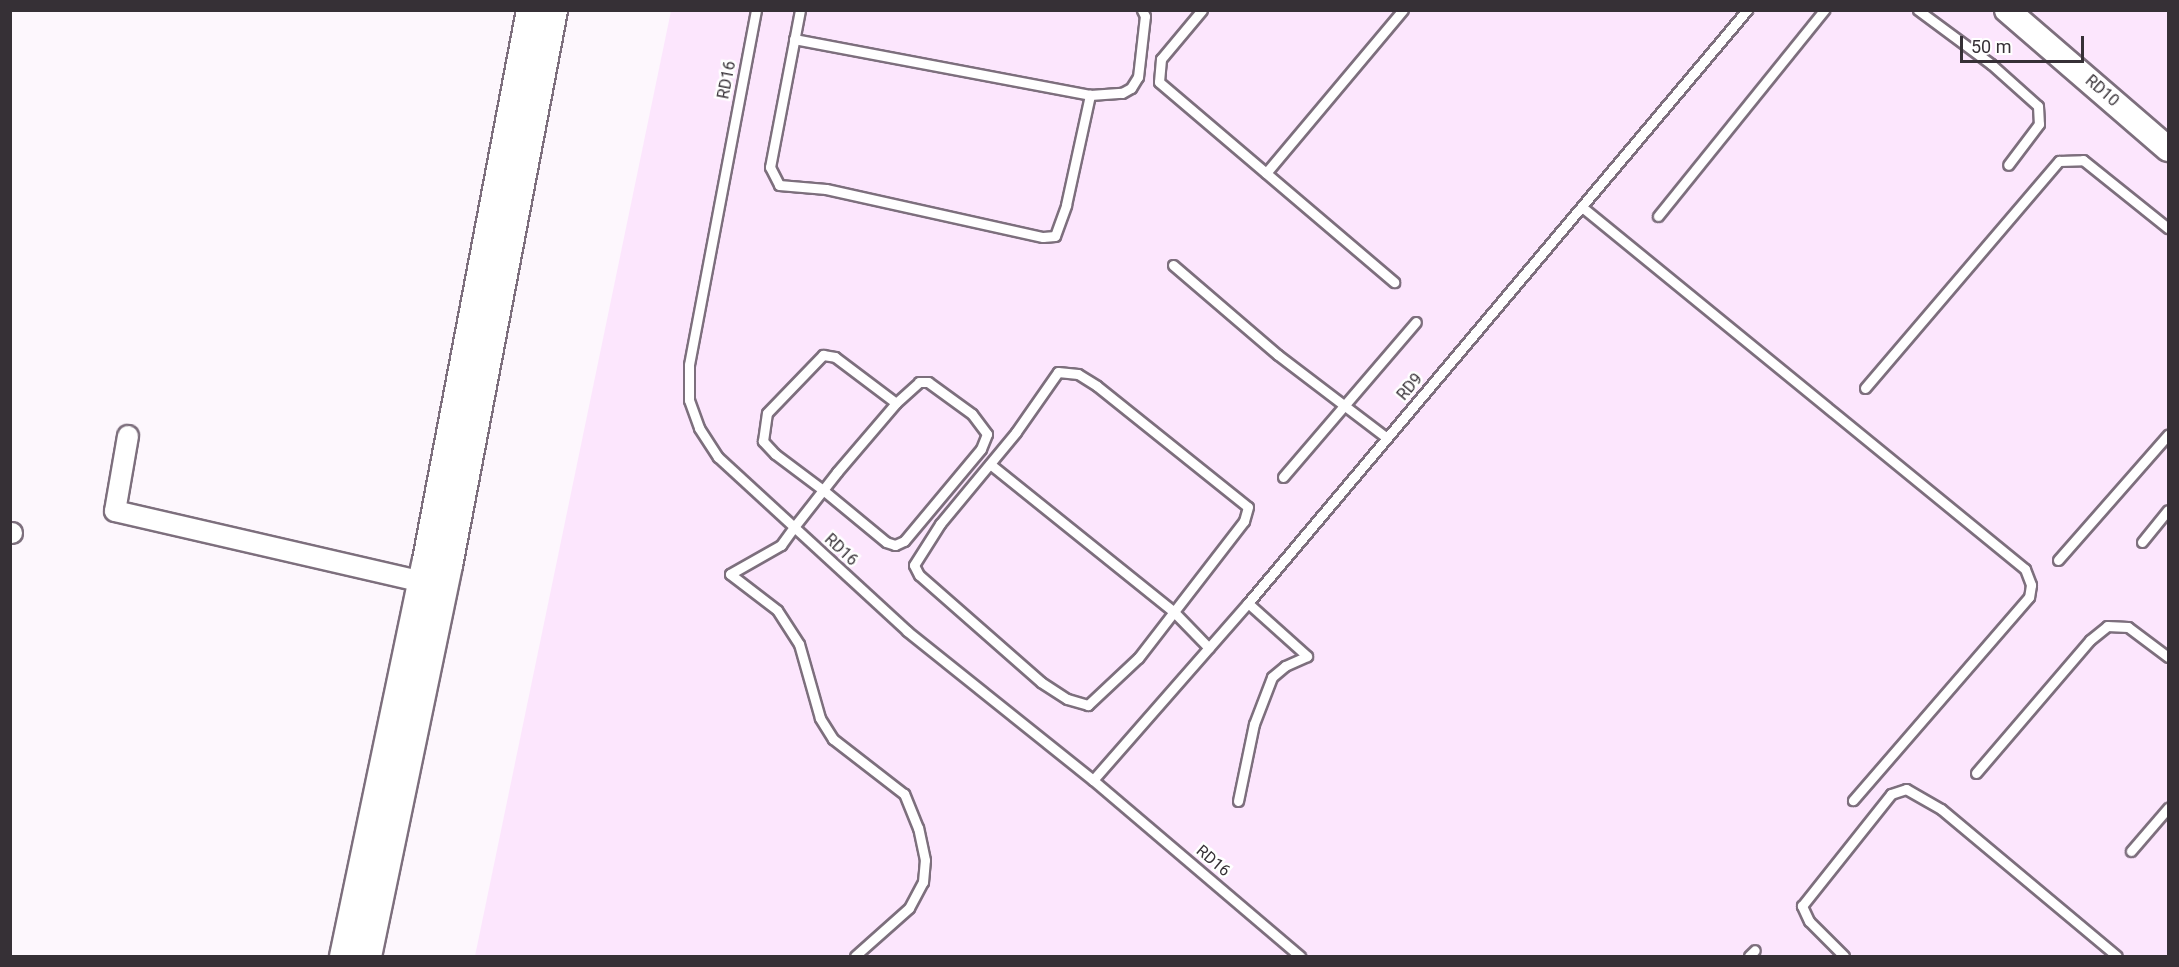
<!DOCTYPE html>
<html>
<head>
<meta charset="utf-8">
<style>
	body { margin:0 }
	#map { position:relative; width:2179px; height:967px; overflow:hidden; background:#fdf7fd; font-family:Roboto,sans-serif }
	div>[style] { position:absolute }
	.built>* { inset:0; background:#fce6fd }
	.roads { filter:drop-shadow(2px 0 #7d6f7d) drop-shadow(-2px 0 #7d6f7d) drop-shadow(0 2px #7d6f7d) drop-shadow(0 -2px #7d6f7d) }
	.service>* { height:9px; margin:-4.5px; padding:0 4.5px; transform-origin:4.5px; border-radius:4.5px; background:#fff }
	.minor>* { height:20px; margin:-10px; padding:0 10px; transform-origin:10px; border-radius:10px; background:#fff }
	.tertiary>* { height:24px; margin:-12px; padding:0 12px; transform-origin:12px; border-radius:12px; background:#fff }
	.secondary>* { height:27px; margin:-13.5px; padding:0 13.5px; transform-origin:13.5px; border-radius:13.5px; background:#fff }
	span { translate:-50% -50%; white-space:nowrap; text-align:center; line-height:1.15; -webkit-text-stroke:5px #fff; paint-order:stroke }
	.street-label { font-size:16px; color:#363036 }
	.frame { position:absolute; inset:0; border:12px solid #363036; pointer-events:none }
	.scale { position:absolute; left:1960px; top:36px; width:124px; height:27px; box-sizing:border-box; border:3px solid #363036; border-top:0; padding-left:8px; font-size:18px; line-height:21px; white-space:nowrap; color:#363036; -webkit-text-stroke:4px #fff; paint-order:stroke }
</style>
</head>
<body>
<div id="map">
	<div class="built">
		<div style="clip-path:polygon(671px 11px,2168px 11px,2168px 956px,475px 956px)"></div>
	</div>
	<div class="roads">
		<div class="service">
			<div style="left:756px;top:10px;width:361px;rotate:100.7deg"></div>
			<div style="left:689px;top:365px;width:35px;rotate:90deg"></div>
			<div style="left:689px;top:400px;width:30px;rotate:70deg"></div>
			<div style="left:699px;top:428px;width:35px;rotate:57deg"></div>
			<div style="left:718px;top:457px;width:257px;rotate:42.6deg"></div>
			<div style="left:907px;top:631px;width:238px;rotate:38.7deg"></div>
			<div style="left:1093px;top:780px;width:272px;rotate:40.4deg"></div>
			<div style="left:800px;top:10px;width:160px;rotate:100.8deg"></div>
			<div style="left:770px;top:167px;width:20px;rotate:63deg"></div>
			<div style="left:779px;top:185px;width:47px;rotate:4.9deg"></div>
			<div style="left:826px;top:189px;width:222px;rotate:12.5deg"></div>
			<div style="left:1043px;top:237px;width:12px;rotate:-5deg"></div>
			<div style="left:1055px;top:236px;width:33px;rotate:-70deg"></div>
			<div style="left:1066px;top:205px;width:113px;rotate:-77.7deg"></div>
			<div style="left:1202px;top:10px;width:64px;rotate:129.9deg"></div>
			<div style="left:1161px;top:59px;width:23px;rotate:95deg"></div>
			<div style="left:1159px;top:82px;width:309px;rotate:40.4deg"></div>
			<div style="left:1918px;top:10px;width:91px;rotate:36.5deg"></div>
			<div style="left:1991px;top:64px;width:63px;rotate:41.8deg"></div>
			<div style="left:2038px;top:106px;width:18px;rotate:87deg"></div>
			<div style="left:2039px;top:124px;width:51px;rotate:127.1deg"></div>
			<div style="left:794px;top:39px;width:301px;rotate:10.7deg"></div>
			<div style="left:1090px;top:95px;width:32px;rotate:-4deg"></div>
			<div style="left:1122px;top:93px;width:10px;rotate:-29deg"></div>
			<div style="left:1131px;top:88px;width:13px;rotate:-58deg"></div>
			<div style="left:1138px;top:77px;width:61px;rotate:-83.5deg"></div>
			<div style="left:1145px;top:16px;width:7px;rotate:-117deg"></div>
			<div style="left:1266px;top:173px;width:213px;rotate:-50deg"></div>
			<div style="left:1582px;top:207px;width:572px;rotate:39.25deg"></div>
			<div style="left:2025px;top:569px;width:17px;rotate:69deg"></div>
			<div style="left:2031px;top:585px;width:12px;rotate:99deg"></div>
			<div style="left:2029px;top:597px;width:269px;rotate:130.9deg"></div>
			<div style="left:1658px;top:216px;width:265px;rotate:-51.1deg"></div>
			<div style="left:1173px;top:265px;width:138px;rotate:40.6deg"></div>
			<div style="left:1278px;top:355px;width:137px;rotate:37.3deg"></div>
			<div style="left:1058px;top:372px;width:20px;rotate:6deg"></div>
			<div style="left:1078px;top:374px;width:22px;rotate:32deg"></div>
			<div style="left:1097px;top:386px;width:193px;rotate:38.7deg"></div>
			<div style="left:1248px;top:507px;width:15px;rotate:106deg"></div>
			<div style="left:1244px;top:521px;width:173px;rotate:127.7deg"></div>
			<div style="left:1138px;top:658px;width:69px;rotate:136.8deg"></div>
			<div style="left:1088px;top:705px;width:22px;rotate:-164deg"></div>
			<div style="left:1067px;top:699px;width:31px;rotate:-147deg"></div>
			<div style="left:1041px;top:682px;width:162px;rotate:-138.7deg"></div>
			<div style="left:919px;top:575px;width:11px;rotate:-117deg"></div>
			<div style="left:914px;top:565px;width:49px;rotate:-57.6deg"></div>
			<div style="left:940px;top:524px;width:119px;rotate:-50.4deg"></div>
			<div style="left:1016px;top:432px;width:73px;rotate:-55deg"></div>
			<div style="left:1865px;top:388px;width:299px;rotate:-49.5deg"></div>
			<div style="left:2059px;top:161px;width:24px;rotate:-2deg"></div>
			<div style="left:2083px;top:160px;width:109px;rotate:38.7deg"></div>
			<div style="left:990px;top:464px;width:236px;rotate:38.8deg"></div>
			<div style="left:1174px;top:612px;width:50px;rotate:45.8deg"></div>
			<div style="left:1283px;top:477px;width:204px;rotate:-49.4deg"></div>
			<div style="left:2142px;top:542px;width:41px;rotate:-50.9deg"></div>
			<div style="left:2058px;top:560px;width:167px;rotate:-48.7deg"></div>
			<div style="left:1976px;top:773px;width:175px;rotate:-49.4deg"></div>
			<div style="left:2090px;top:640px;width:22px;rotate:-39deg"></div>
			<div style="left:2107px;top:626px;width:21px;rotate:3deg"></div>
			<div style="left:2128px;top:627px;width:50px;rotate:36.9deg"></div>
			<div style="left:1093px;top:780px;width:235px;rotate:-48.8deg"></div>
			<div style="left:1248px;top:603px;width:775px;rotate:-49.92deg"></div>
			<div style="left:1238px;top:801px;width:79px;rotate:-78.3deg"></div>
			<div style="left:1254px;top:724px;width:50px;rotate:-69deg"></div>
			<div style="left:1272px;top:677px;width:17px;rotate:-40deg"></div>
			<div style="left:1285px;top:666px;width:24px;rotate:-24deg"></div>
			<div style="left:1307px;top:656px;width:79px;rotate:-138.1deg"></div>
			<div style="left:2131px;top:851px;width:57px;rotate:-49.3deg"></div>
			<div style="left:855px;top:956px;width:72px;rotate:-41.6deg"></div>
			<div style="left:909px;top:908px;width:30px;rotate:-62deg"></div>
			<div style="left:923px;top:882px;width:22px;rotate:-85deg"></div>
			<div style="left:925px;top:860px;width:33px;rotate:-102deg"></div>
			<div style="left:918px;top:828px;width:37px;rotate:-112deg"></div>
			<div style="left:904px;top:794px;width:90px;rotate:-142.2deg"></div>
			<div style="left:833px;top:739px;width:25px;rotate:-122deg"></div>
			<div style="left:820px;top:718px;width:77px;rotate:-105.8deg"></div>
			<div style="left:799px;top:644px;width:40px;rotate:-122.9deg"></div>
			<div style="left:777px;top:610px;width:59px;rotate:-142.5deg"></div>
			<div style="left:730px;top:574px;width:59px;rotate:-29.6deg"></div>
			<div style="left:781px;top:545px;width:22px;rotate:-54deg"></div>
			<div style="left:794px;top:527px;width:47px;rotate:-51.9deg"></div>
			<div style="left:823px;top:490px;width:23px;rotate:-52deg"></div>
			<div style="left:837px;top:472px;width:91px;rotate:-49.5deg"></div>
			<div style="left:896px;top:403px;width:31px;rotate:-42deg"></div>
			<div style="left:919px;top:382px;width:9px"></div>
			<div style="left:928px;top:382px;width:54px;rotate:36deg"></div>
			<div style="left:972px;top:414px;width:25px;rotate:53deg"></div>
			<div style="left:987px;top:434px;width:16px;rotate:112deg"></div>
			<div style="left:981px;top:449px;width:120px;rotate:129.9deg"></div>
			<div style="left:904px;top:541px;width:10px;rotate:156deg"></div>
			<div style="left:895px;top:545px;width:9px;rotate:-162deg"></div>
			<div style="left:886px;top:542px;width:82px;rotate:-140.5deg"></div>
			<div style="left:823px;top:490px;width:60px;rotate:-143.1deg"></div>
			<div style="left:775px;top:454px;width:18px;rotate:-133deg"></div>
			<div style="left:763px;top:441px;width:28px;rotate:-82deg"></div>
			<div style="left:767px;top:413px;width:81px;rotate:-46deg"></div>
			<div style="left:823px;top:355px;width:12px;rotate:9deg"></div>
			<div style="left:835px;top:357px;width:76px;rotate:37deg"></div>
			<div style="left:1749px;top:956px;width:8px;rotate:-45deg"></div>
			<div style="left:1844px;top:956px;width:49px;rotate:-135deg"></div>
			<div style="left:1809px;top:921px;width:17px;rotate:-115deg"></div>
			<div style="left:1802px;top:906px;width:143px;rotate:-51.5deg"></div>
			<div style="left:1891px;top:794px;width:16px;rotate:-18deg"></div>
			<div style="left:1906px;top:789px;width:40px;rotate:29.7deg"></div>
			<div style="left:1941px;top:809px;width:229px;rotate:39.9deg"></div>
		</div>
		<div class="minor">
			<div style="left:128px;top:436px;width:76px;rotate:99.8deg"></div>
			<div style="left:115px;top:511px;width:325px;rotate:13deg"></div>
			<div style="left:10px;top:533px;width:2px"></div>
		</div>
		<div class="tertiary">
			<div style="left:2007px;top:10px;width:213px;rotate:40.8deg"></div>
		</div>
		<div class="secondary">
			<div style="left:343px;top:956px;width:400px;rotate:-78.2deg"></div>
			<div style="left:425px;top:565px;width:565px;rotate:-79.29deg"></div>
			<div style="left:367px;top:956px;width:399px;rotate:-78.3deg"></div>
			<div style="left:448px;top:565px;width:565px;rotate:-79.29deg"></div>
		</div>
	</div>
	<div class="street-label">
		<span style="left:727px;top:80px;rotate:-79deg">RD16</span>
		<span style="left:2102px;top:91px;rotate:41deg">RD10</span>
		<span style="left:1410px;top:387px;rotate:-50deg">RD9</span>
		<span style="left:841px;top:550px;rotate:43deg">RD16</span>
		<span style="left:1213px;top:861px;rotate:40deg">RD16</span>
	</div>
	<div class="frame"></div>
	<div class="scale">50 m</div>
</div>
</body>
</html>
